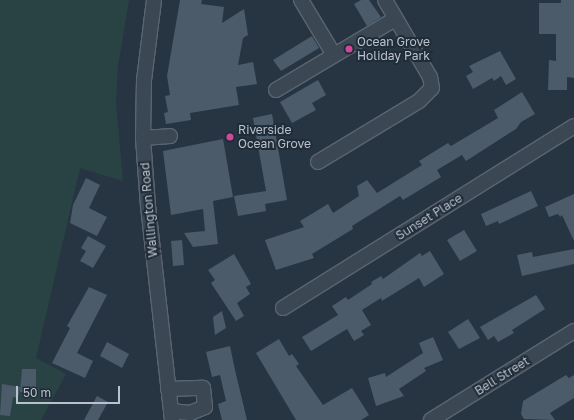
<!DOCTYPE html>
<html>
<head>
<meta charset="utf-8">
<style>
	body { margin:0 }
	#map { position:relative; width:574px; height:420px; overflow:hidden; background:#273543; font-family:"Golos Text",sans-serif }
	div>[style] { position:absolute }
	.green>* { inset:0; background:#294344 }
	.building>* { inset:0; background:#4b5b69 }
	.roads { filter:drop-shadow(1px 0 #5a6570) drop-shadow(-1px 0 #5a6570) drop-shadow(0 1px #5a6570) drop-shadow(0 -1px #5a6570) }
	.minor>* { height:14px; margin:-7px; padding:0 7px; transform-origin:7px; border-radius:7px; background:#3b4753 }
	.dots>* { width:11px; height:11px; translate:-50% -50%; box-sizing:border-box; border:2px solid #202c38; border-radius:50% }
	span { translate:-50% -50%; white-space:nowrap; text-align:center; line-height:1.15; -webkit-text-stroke:4px #202c38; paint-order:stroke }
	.poi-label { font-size:12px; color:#b9c2cc }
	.left { translate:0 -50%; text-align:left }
	.street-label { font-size:12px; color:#b9c2cc }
	.scale { position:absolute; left:16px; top:386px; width:104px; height:18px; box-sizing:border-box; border:2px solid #b9c2cc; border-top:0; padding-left:5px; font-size:12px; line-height:14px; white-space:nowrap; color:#b9c2cc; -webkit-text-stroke:3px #202c38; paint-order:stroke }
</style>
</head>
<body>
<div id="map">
	<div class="green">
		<div style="clip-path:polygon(0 0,129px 0,118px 66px,116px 103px,123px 181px,80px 168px,36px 358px,66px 374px,41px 420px,0 420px)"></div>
	</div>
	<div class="building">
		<div style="clip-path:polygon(180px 0,202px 0,201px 4px,224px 7px,222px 23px,244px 9px,248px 35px,243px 38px,238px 65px,253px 62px,257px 84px,236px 87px,239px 105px,190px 113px,191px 120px,166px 124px,164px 113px,168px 112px,165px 96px,170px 95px,167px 76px)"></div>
		<div style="clip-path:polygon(361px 0,369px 0,381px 17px,367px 26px,354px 4px)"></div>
		<div style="clip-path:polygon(561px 0,574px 0,574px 78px,567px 77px,567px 90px,548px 90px,549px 60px,556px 61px,556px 34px,539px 34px,539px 3px,561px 3px)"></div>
		<div style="clip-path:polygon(312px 36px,319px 48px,281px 71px,273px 60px)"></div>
		<div style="clip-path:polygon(500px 51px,516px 79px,506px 85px,501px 76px,494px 81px,492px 78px,473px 89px,466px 76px,473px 72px,469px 66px)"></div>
		<div style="clip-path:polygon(318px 80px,326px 95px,312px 103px,316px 110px,292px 123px,280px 102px)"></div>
		<div style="clip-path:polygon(522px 92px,535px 114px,521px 122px,516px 129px,466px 161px,462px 155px,437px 170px,441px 177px,403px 200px,400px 196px,352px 226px,353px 229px,312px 254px,314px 258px,276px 270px,265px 240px,304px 227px,300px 221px,328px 204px,333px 213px,359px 196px,357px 186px,367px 180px,377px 193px,422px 165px,419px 161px,448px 143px,451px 146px,498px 118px,494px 110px)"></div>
		<div style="clip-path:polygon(272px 114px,287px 200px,265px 204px,266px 211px,238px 216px,234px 196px,266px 191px,253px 118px)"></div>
		<div style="clip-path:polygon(223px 139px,233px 197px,213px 201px,218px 244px,193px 247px,184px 233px,205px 231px,203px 209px,171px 215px,163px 151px)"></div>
		<div style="clip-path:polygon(86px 178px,100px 185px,89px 208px,107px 217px,97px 236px,70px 223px,73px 205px)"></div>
		<div style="clip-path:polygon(531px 191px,538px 206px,499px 224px,498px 221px,486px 226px,481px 214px)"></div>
		<div style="clip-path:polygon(574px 194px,574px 241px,562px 215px,560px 217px,558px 214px,549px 217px,545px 207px)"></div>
		<div style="clip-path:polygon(464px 230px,477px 251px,460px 261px,447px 240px)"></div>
		<div style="clip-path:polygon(88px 236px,106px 246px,93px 268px,80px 261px,86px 251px,81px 248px)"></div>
		<div style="clip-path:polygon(182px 240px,184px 265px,173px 266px,171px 241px)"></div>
		<div style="clip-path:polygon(574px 249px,574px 264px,522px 276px,517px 255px,532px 252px,533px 257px)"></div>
		<div style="clip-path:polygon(430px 251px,444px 274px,424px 287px,419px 278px,382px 301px,381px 298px,362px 310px,371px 325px,361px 331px,364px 335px,354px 341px,347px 329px,311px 351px,302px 337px,338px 315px,332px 306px,346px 297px,348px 300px,372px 284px,371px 282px,381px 276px,383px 279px,420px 253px,422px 256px)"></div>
		<div style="clip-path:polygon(234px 254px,251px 284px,246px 287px,250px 294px,237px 303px,244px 316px,236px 321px,211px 283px,215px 280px,208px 270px)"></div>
		<div style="clip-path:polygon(89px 287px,107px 295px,77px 353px,93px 361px,85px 378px,52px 363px,70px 328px,67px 326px)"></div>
		<div style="clip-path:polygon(536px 295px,545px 309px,512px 330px,514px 333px,498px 342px,494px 336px,488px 340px,480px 327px)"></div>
		<div style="clip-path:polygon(222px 311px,226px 328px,215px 335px,213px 317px)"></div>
		<div style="clip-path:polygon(468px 319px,480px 338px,459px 349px,448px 332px)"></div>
		<div style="clip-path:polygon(433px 337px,443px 360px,424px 368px,426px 371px,399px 389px,404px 396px,376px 406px,368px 378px,385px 373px,386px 377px,423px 353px,419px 343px)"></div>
		<div style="clip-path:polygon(279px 339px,289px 356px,292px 354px,299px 364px,296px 366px,323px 405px,352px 388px,369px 415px,361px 420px,296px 420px,256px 353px)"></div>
		<div style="clip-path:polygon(107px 342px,129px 354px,122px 368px,100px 356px)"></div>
		<div style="clip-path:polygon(230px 346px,235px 370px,247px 420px,222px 420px,218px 404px,226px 401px,220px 375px,212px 377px,206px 352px)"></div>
		<div style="clip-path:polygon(22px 369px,36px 369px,36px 392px,20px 392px)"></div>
		<div style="clip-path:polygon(566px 375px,569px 378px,574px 375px,574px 398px,550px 413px,555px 420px,524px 419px,521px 414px,523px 401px)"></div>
		<div style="clip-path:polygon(2px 384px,20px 387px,18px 398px,13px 397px,10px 416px,0 415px)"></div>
		<div style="clip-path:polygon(97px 396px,108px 402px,98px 420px,84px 420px)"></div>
	</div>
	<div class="roads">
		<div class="minor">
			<div style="left:154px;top:0;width:81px;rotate:97.1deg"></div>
			<div style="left:144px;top:80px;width:58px;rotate:91deg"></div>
			<div style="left:143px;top:138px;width:68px;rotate:85.8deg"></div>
			<div style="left:148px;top:206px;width:215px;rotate:83.6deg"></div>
			<div style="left:301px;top:0;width:64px;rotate:59deg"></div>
			<div style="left:276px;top:90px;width:139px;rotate:-30.8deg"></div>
			<div style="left:143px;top:138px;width:27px;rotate:-4deg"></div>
			<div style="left:318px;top:162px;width:118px;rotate:-31.1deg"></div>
			<div style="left:419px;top:101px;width:18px;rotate:-45deg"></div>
			<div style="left:432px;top:88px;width:11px;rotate:-100deg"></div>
			<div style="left:430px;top:77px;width:89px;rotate:-120.3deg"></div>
			<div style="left:283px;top:308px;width:343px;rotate:-32deg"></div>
			<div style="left:168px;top:389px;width:35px;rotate:-2deg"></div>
			<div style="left:203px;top:388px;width:19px;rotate:84deg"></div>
			<div style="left:205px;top:407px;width:16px;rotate:158deg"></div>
			<div style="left:190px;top:413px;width:19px;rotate:-174deg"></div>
			<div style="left:431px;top:420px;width:168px;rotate:-31.9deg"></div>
		</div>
	</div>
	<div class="dots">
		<div style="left:349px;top:49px;background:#d1479c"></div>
		<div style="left:230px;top:137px;background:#d1479c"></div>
	</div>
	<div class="poi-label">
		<span class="left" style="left:357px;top:49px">Ocean Grove<br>Holiday Park</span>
		<span class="left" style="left:238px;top:137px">Riverside<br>Ocean Grove</span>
	</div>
	<div class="street-label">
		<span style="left:149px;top:210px;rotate:-95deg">Wallington Road</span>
		<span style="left:429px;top:217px;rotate:-32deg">Sunset Place</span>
		<span style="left:502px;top:376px;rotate:-32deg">Bell Street</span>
	</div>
	<div class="scale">50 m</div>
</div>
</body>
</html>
